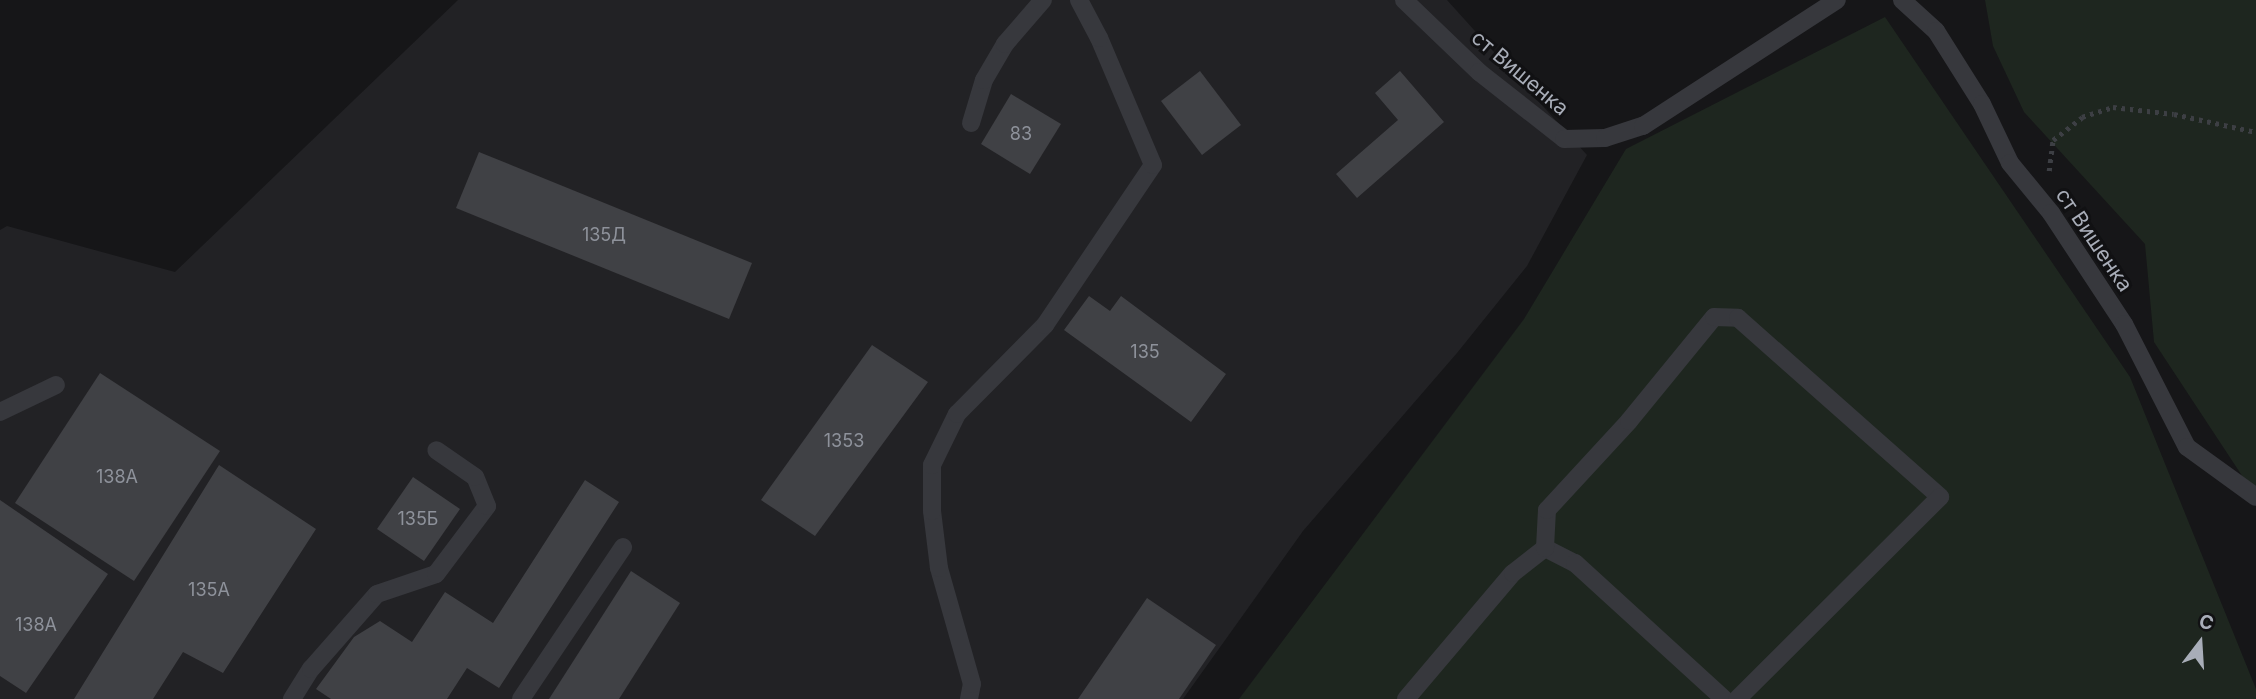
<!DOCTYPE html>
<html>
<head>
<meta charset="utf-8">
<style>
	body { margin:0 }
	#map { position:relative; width:2256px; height:699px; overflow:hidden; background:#161618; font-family:Inter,sans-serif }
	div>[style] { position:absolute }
	.built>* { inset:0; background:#222225 }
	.green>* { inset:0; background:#1e261f }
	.building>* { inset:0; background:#404145 }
	.path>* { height:4.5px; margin-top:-2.25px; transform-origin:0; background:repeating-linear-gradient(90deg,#3d3f44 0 3.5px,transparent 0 8.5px) }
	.service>* { height:18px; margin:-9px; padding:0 9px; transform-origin:9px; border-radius:9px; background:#37383d }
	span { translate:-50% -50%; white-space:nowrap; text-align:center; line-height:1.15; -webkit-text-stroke:6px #111113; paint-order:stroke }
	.number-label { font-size:18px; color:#8e929b }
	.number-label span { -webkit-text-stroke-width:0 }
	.street-label { font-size:21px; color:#a8adb8 }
	.north { position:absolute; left:2165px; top:608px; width:70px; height:70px; -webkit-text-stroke:5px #111113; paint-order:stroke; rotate:17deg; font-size:19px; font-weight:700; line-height:28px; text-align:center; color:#a8adb8 }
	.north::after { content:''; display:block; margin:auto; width:24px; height:32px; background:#a8adb8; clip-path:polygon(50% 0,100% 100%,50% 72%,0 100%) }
</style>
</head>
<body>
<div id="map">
	<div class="built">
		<div style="clip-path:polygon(458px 0,1447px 0,1587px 155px,1527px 266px,1457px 353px,1303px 531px,1183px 699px,0 699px,0 230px,7px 226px,175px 272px)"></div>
	</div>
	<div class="green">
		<div style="clip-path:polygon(1985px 0,2256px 0,2256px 497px,2154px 342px,2145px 244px,2024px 112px,1993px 46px)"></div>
		<div style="clip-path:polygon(1885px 17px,2130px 377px,2256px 689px,2256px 699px,1239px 699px,1524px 319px,1626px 149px)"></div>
	</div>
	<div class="building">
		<div style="clip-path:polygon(1200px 71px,1241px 125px,1202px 155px,1161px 101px)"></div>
		<div style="clip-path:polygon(1400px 71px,1444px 122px,1357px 198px,1336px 174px,1398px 120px,1375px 93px)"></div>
		<div style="clip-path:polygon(1011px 94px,1061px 124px,1030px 174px,981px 144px)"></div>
		<div style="clip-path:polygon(479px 152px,752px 263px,729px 319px,456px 208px)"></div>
		<div style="clip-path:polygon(1089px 296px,1110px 311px,1121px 296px,1226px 374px,1191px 422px,1064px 330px)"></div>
		<div style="clip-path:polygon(872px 345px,928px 382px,815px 536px,761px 500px)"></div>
		<div style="clip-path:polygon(100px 373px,220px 451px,134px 581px,15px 503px)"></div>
		<div style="clip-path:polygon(219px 465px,316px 529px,223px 673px,183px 652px,153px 699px,74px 699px)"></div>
		<div style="clip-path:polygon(413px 477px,460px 509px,424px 561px,377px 529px)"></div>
		<div style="clip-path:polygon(585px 480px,619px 502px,499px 688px,467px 668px,447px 699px,331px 699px,316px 689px,354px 637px,380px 621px,412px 642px,445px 592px,493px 623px)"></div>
		<div style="clip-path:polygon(0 500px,108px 574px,26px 693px,0 676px)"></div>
		<div style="clip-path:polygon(631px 571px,680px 603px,619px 699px,549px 699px)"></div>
		<div style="clip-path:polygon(1147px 598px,1216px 645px,1179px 699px,1078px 699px)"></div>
	</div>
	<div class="path">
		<div style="left:2049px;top:171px;width:31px;rotate:-83deg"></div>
		<div style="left:2053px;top:140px;width:37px;rotate:-38deg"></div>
		<div style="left:2082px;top:117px;width:33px;rotate:-18deg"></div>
		<div style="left:2113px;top:107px;width:61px;rotate:6.5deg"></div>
		<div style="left:2174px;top:114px;width:84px;rotate:12.4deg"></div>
	</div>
	<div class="service">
		<div style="left:1404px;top:0;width:104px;rotate:43.8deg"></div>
		<div style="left:1479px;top:72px;width:108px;rotate:38.2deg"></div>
		<div style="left:1564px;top:139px;width:41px;rotate:-1.4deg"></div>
		<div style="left:1605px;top:138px;width:40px;rotate:-18deg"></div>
		<div style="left:1643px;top:126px;width:231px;rotate:-33deg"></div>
		<div style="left:1902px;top:0;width:46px;rotate:42.4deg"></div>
		<div style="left:1936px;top:31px;width:86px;rotate:57.8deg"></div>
		<div style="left:1982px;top:104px;width:65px;rotate:64.6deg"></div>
		<div style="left:2010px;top:163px;width:65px;rotate:50.6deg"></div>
		<div style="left:2051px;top:213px;width:133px;rotate:56.7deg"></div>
		<div style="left:2124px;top:324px;width:138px;rotate:62.9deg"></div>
		<div style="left:2187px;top:447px;width:85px;rotate:35.9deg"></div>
		<div style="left:971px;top:123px;width:45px;rotate:-73.2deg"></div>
		<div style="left:984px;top:80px;width:42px;rotate:-59.7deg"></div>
		<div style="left:1005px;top:44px;width:58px;rotate:-49.2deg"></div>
		<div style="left:0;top:412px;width:62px;rotate:-25.7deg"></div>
		<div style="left:1545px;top:548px;width:34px;rotate:27deg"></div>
		<div style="left:1575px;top:563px;width:202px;rotate:42.4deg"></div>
		<div style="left:292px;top:699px;width:36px;rotate:-58deg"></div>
		<div style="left:311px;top:669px;width:100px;rotate:-48.7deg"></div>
		<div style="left:377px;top:594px;width:62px;rotate:-18.7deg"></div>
		<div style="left:436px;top:574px;width:85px;rotate:-53.1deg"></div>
		<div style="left:487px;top:506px;width:31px;rotate:-112deg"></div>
		<div style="left:475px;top:477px;width:47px;rotate:-145.3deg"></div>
		<div style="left:521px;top:699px;width:183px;rotate:-56.1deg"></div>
		<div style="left:969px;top:699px;width:15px;rotate:-79deg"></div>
		<div style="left:972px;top:684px;width:121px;rotate:-105.9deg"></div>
		<div style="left:939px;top:568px;width:57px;rotate:-97deg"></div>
		<div style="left:932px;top:511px;width:46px;rotate:-90deg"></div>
		<div style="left:932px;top:465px;width:57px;rotate:-63.9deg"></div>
		<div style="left:957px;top:414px;width:125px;rotate:-45.3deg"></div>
		<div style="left:1045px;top:325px;width:193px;rotate:-56deg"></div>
		<div style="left:1153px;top:165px;width:138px;rotate:-113deg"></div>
		<div style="left:1099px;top:38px;width:43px;rotate:-117.8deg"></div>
		<div style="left:1406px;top:699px;width:165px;rotate:-49.7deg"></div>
		<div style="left:1513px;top:573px;width:41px;rotate:-38deg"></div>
		<div style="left:1545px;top:548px;width:38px;rotate:-87deg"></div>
		<div style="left:1547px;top:510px;width:121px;rotate:-47.3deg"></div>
		<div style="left:1629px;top:421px;width:134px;rotate:-50.7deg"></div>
		<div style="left:1714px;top:317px;width:24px;rotate:2deg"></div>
		<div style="left:1738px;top:318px;width:270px;rotate:41.5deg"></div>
		<div style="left:1940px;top:497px;width:286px;rotate:135.1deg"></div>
	</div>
	<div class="number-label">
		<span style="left:1021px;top:134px">83</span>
		<span style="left:604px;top:235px">135Д</span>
		<span style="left:1145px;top:352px">135</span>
		<span style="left:844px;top:441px">135З</span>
		<span style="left:117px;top:477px">138А</span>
		<span style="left:418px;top:519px">135Б</span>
		<span style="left:209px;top:590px">135А</span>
		<span style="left:36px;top:625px">138А</span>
	</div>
	<div class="street-label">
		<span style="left:1520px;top:73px;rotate:40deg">ст Вишенка</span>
		<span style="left:2094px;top:240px;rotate:56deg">ст Вишенка</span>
	</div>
	<div class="north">С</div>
</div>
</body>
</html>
